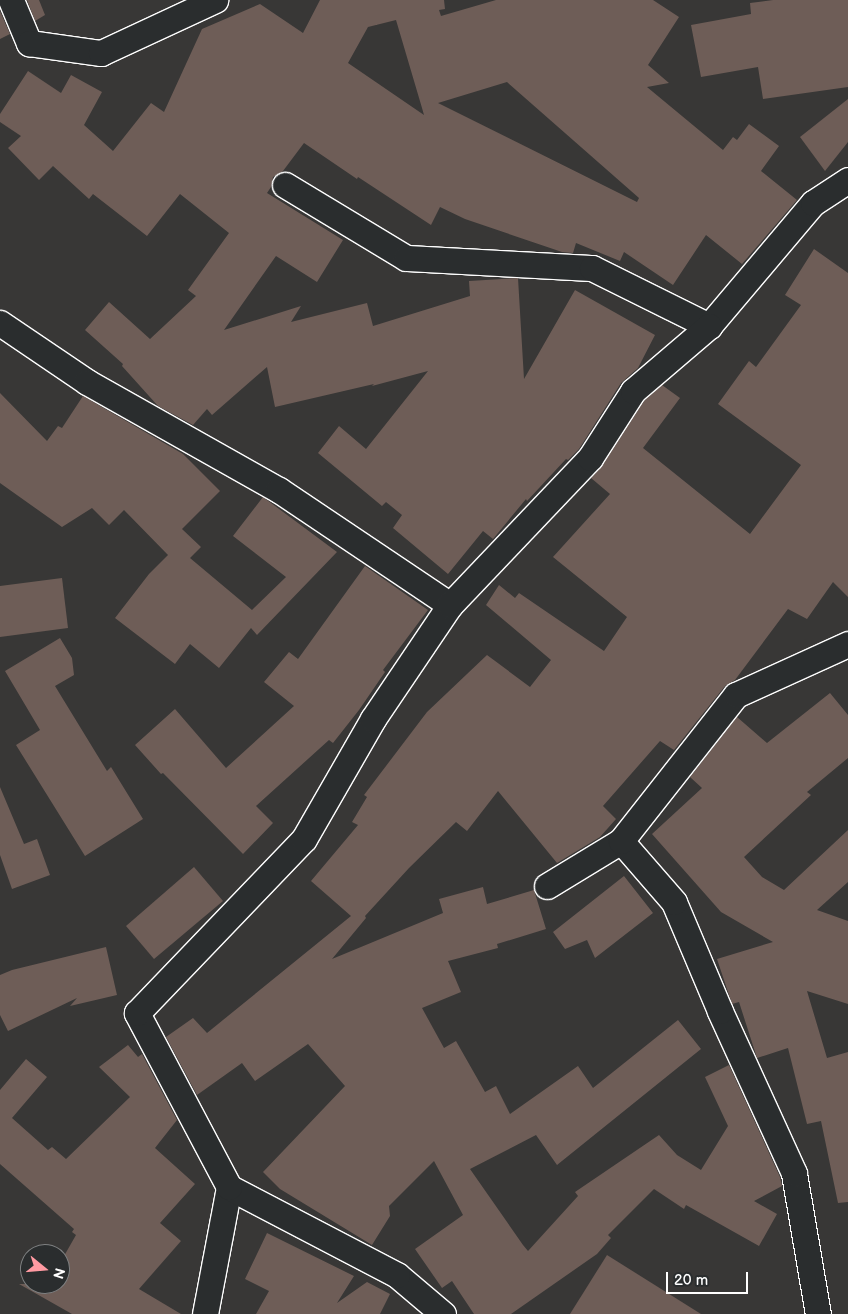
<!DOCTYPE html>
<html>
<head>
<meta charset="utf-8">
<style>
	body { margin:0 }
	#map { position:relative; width:848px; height:1314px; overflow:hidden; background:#383736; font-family:"Balsamiq Sans",sans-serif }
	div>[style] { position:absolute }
	.building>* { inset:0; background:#6e5d57 }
	.roads { filter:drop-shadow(1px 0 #fff) drop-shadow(-1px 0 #fff) drop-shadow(0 1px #fff) drop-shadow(0 -1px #fff) }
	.minor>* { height:25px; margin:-12.5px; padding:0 12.5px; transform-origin:12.5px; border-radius:12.5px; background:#2a2d2e }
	span { translate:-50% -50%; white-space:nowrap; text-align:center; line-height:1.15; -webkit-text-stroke:4px #2a2d2e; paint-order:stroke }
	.north { position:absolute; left:20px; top:1244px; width:50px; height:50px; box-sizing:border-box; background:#2a2d2e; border:1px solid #7f8182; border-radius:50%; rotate:107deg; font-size:14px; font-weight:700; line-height:20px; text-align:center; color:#fff }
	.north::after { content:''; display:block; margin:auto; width:18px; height:22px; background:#ff9aa2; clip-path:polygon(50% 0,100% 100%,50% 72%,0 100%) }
	.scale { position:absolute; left:666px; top:1272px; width:82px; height:22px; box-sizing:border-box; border:2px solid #fff; border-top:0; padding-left:6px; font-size:15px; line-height:18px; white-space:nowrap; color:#fff; -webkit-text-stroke:4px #2a2d2e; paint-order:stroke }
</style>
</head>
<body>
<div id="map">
	<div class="building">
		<div style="clip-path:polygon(27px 0,39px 0,45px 15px,35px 21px)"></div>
		<div style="clip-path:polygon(evenodd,320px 0,444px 0,445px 9px,439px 10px,441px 16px,496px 0,653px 0,679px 17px,648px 65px,669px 83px,647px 87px,723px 150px,733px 137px,737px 140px,749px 124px,779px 146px,761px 171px,797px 200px,742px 264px,706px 235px,673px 285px,624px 252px,620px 261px,576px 243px,573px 253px,562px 252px,465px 219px,440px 207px,431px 225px,358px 177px,357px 179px,304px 143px,283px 171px,273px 177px,271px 187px,267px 193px,343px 240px,317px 282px,276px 256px,224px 330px,301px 306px,291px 322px,367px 303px,373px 326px,470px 296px,469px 281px,516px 278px,518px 278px,524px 379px,575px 290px,655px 335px,638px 368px,621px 383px,579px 449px,568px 460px,566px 459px,527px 501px,526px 499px,493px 539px,483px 531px,448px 574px,393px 528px,402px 515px,386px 502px,382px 506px,318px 453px,339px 426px,366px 449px,428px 371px,372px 386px,374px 384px,275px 407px,267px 367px,212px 415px,207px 409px,193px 425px,158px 406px,122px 366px,123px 364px,85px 330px,109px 302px,150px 339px,196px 296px,188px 290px,229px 233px,180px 194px,147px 236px,93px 194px,89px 199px,53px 166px,39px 180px,8px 148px,21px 136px,0 122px,0 114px,28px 71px,61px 93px,71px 75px,102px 92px,84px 125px,113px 151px,151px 103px,164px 112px,202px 29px,260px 4px,303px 33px,320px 0,396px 20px,422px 108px,424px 115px,348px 63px,368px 27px,396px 20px,320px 0,507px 82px,639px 198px,637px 202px,438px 103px,507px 82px)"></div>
		<div style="clip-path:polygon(773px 0,848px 0,848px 87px,763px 99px,758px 67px,701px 77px,691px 25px,751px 14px,750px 3px)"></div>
		<div style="clip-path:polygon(0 11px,10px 34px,0 39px)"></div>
		<div style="clip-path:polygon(848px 99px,848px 142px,825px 171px,800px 137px)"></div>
		<div style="clip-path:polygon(814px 249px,848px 273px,848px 597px,833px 582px,807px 619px,788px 609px,735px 680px,725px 686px,674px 750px,660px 741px,603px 806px,616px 819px,600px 837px,557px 863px,498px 791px,467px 831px,456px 822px,409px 868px,365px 916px,366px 918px,332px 959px,443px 913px,439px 899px,483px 887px,487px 904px,534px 890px,546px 929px,497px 944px,498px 948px,448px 961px,461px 992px,422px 1008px,444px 1048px,456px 1041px,485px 1092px,496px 1086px,510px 1114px,578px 1066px,593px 1088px,678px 1020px,701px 1049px,557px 1165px,536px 1135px,470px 1169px,523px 1245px,528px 1251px,578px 1196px,575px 1192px,659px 1135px,677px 1155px,701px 1170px,728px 1126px,705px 1077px,729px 1065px,780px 1177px,782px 1186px,754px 1201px,777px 1214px,759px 1246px,686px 1205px,684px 1209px,654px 1189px,608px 1235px,611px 1238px,597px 1254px,511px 1314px,474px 1314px,452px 1281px,442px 1288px,415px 1249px,463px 1215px,434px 1161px,389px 1206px,390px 1216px,372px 1245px,280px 1189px,263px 1172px,345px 1086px,308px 1044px,255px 1081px,242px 1063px,197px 1095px,166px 1037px,193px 1018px,207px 1033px,351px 916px,311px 881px,358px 825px,352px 822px,367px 797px,364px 795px,427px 712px,487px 655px,530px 687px,551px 660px,486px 605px,499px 585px,515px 598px,519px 593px,604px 651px,627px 617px,553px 557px,610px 494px,591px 478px,602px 466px,644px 401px,662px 385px,680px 398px,643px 448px,750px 534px,801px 465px,718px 404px,749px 361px,756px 367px,801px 305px,785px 295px)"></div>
		<div style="clip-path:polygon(0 393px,47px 441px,58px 426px,62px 428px,83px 396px,183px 454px,220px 491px,182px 529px,201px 547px,190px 558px,252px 610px,286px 577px,233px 536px,263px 497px,337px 552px,257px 635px,251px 628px,219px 668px,190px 644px,175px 664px,115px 618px,149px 574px,168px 555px,124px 510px,109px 525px,92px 508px,62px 527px,0 483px)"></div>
		<div style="clip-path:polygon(365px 566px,428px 610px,383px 670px,385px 672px,359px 710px,333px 743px,329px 740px,256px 806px,273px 823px,243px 854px,163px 773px,161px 774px,135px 745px,175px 709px,226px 768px,294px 706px,264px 682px,289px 652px,298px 659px)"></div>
		<div style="clip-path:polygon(62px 578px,68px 628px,0 637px,0 586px)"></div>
		<div style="clip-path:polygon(60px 638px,72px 658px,74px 675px,55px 686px,107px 771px,111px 767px,143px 819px,85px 856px,16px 745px,40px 730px,5px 671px)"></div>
		<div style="clip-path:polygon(830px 693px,848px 715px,848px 758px,807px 792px,811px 795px,744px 857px,762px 877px,784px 890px,848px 830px,848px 882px,817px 910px,848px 921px,848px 1004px,807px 991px,827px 1058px,848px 1052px,848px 1202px,838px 1203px,821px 1121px,807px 1124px,788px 1048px,757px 1058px,739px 1002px,732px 1004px,717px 959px,773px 942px,721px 912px,652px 834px,702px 788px,690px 777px,737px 717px,767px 743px)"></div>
		<div style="clip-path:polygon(0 787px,24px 844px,37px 839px,50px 875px,12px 889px,0 855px)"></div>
		<div style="clip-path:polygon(194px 867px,223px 901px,154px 959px,126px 926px)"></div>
		<div style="clip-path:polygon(624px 876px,653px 913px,595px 958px,587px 940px,565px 949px,553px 932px)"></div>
		<div style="clip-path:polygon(106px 947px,117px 995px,70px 1006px,77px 998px,8px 1031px,0 1015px,0 975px,12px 970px)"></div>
		<div style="clip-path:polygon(128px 1045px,138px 1057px,142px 1054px,177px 1120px,155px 1148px,195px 1184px,160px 1223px,181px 1241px,139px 1289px,181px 1314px,72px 1314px,19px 1284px,60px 1284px,60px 1263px,76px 1235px,72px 1232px,74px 1229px,0 1164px,0 1090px,26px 1059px,47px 1077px,12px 1118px,48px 1150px,52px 1147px,66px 1159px,130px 1097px,99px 1067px)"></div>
		<div style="clip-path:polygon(267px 1233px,354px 1276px,337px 1303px,367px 1282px,390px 1294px,380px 1314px,256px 1314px,269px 1291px,245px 1279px)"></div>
		<div style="clip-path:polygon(607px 1255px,701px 1314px,570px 1314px)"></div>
	</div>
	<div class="roads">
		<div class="minor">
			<div style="left:11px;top:0;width:47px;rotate:67.3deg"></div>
			<div style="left:29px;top:43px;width:73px;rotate:7.9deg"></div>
			<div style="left:101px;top:53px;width:126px;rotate:-24.9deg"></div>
			<div style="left:285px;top:185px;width:141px;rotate:31.1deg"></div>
			<div style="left:406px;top:258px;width:186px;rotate:3.1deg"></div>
			<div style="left:592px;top:268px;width:131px;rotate:26.4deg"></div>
			<div style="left:709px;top:326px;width:161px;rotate:-49.8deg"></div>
			<div style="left:813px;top:203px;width:42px;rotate:-33.3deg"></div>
			<div style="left:0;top:323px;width:105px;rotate:34.1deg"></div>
			<div style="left:87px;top:382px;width:220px;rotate:29.4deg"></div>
			<div style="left:279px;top:490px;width:206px;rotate:33.9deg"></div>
			<div style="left:547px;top:886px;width:87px;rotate:-31.3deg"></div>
			<div style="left:205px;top:1314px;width:129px;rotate:-79.3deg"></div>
			<div style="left:443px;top:1314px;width:60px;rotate:-139.7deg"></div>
			<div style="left:397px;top:1275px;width:190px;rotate:-152.4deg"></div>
			<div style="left:229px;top:1187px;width:197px;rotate:-117.9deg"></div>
			<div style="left:137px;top:1013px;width:241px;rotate:-46.2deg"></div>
			<div style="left:304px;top:839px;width:138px;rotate:-60.1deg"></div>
			<div style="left:373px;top:719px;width:138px;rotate:-56deg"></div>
			<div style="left:450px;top:605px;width:203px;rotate:-46.4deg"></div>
			<div style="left:590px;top:458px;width:80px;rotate:-57.3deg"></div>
			<div style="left:633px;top:391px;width:100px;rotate:-40.5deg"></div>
			<div style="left:818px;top:1314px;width:143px;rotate:-99.7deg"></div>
			<div style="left:794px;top:1173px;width:178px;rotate:-114.6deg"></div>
			<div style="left:720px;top:1011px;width:118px;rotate:-112.9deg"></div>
			<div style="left:674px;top:902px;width:81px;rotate:-131deg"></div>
			<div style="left:621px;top:841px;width:186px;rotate:-51.8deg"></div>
			<div style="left:736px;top:695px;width:123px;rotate:-24.5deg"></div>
		</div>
	</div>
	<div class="north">N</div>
	<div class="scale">20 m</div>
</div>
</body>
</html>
